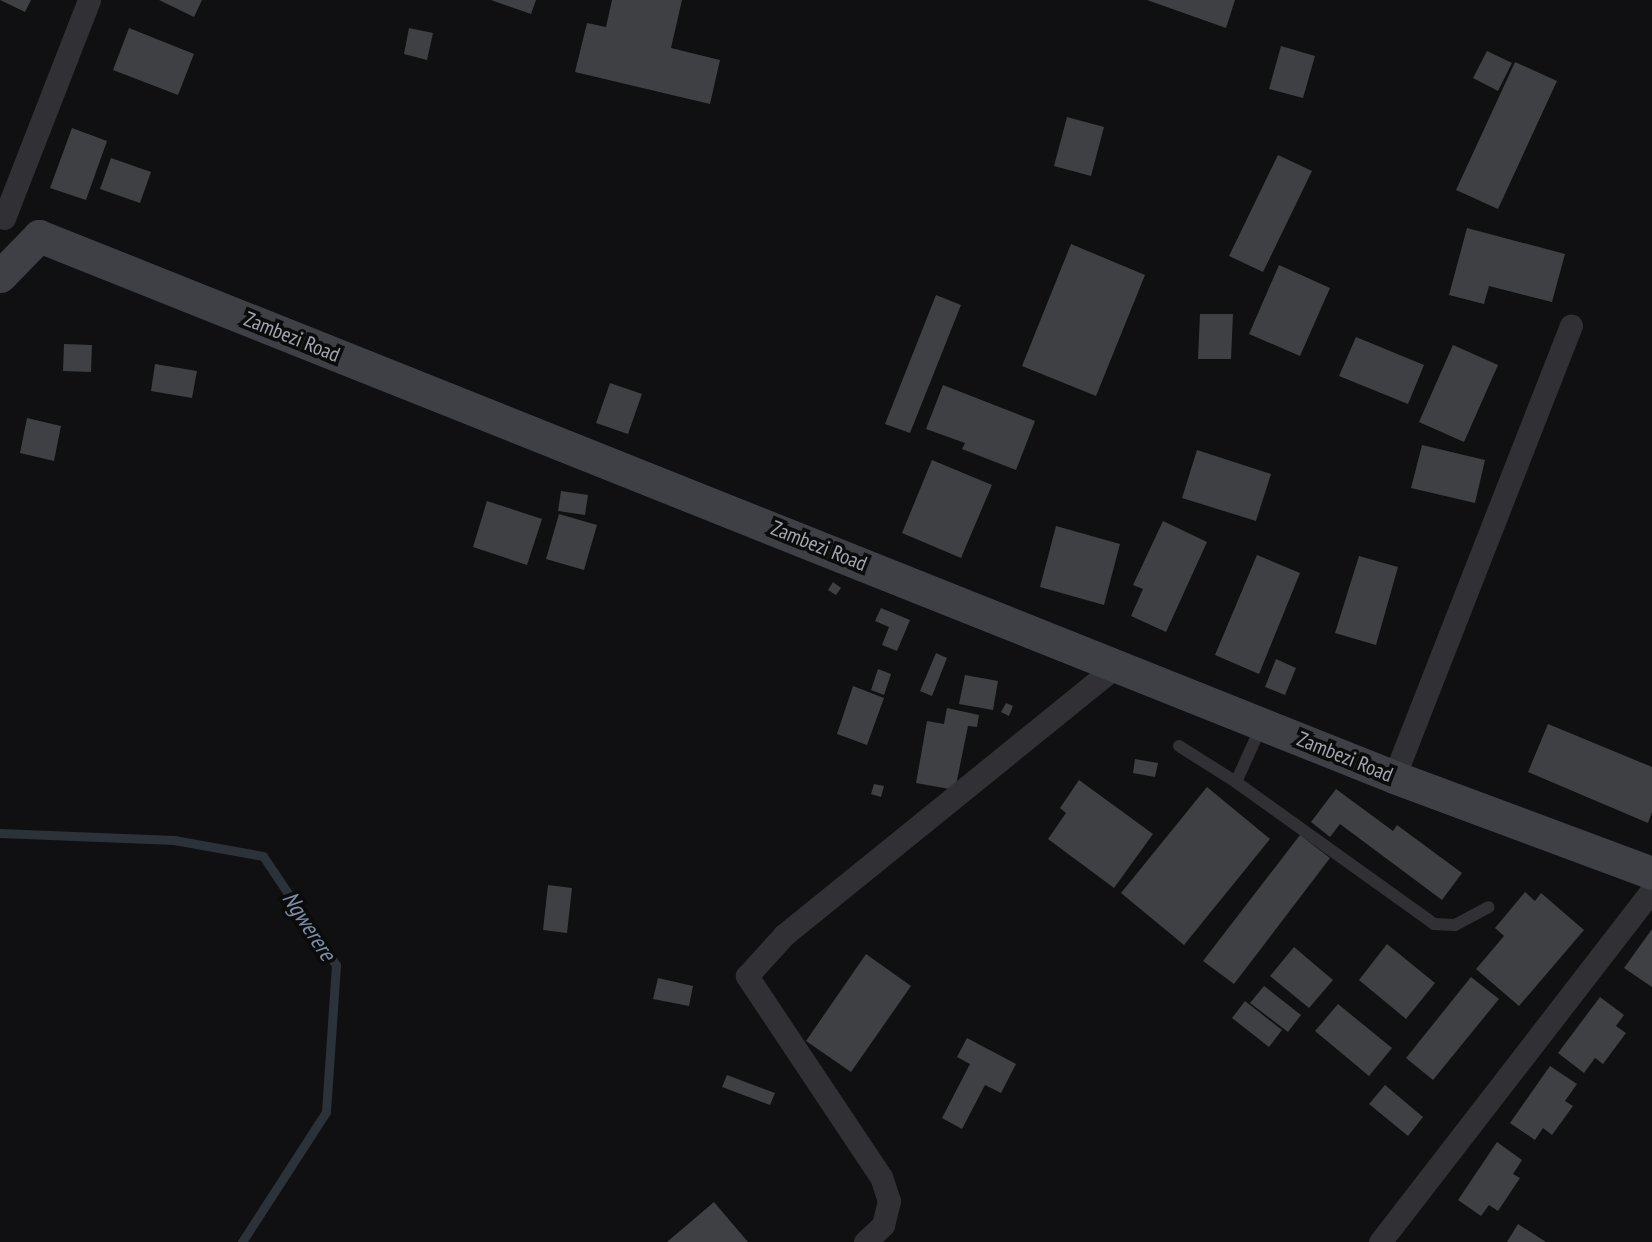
<!DOCTYPE html>
<html>
<head>
<meta charset="utf-8">
<style>
	body { margin:0 }
	#map { position:relative; width:1652px; height:1242px; overflow:hidden; background:#100f11; font-family:"PT Sans Narrow",sans-serif }
	div>[style] { position:absolute }
	.stream>* { height:9px; margin:-4.5px; padding:0 4.5px; transform-origin:4.5px; border-radius:4.5px; background:#2c3239 }
	.building>* { inset:0; background:#3f4043 }
	.service>* { height:12px; margin:-6px; padding:0 6px; transform-origin:6px; border-radius:6px; background:#313135 }
	.minor>* { height:23px; margin:-11.5px; padding:0 11.5px; transform-origin:11.5px; border-radius:11.5px; background:#313135 }
	.secondary>* { height:33px; margin:-16.5px; padding:0 16.5px; transform-origin:16.5px; border-radius:16.5px; background:#3f4045 }
	span { translate:-50% -50%; white-space:nowrap; text-align:center; line-height:1.15; -webkit-text-stroke:7px #0b0b0b; paint-order:stroke }
	.street-label { font-size:21px; color:#a2a5b0 }
	.water-label { font-size:23px; color:#7c8ea8; font-style:italic }
</style>
</head>
<body>
<div id="map">
	<div class="stream">
		<div style="left:0;top:833px;width:174px;rotate:2.3deg"></div>
		<div style="left:174px;top:840px;width:90px;rotate:10.2deg"></div>
		<div style="left:263px;top:856px;width:131px;rotate:56.2deg"></div>
		<div style="left:336px;top:965px;width:147px;rotate:93.9deg"></div>
		<div style="left:326px;top:1112px;width:155px;rotate:122.9deg"></div>
	</div>
	<div class="building">
		<div style="clip-path:polygon(0 0,31px 0,25px 12px)"></div>
		<div style="clip-path:polygon(159px 0,202px 0,194px 17px)"></div>
		<div style="clip-path:polygon(491px 0,536px 0,531px 14px)"></div>
		<div style="clip-path:polygon(612px 0,682px 0,671px 48px,720px 60px,710px 104px,575px 72px,587px 23px,606px 27px)"></div>
		<div style="clip-path:polygon(1147px 0,1235px 0,1226px 28px)"></div>
		<div style="clip-path:polygon(129px 28px,194px 54px,178px 95px,113px 70px)"></div>
		<div style="clip-path:polygon(409px 28px,433px 33px,427px 60px,404px 54px)"></div>
		<div style="clip-path:polygon(1281px 46px,1315px 56px,1303px 98px,1269px 89px)"></div>
		<div style="clip-path:polygon(1487px 51px,1512px 63px,1498px 91px,1473px 78px)"></div>
		<div style="clip-path:polygon(1515px 62px,1557px 81px,1498px 209px,1456px 190px)"></div>
		<div style="clip-path:polygon(1067px 117px,1104px 127px,1091px 176px,1054px 166px)"></div>
		<div style="clip-path:polygon(72px 128px,107px 141px,86px 200px,50px 188px)"></div>
		<div style="clip-path:polygon(1278px 155px,1312px 171px,1263px 272px,1229px 256px)"></div>
		<div style="clip-path:polygon(111px 158px,151px 172px,140px 203px,100px 189px)"></div>
		<div style="clip-path:polygon(1467px 228px,1565px 254px,1552px 302px,1489px 286px,1484px 304px,1449px 295px)"></div>
		<div style="clip-path:polygon(1071px 244px,1145px 275px,1096px 396px,1022px 366px)"></div>
		<div style="clip-path:polygon(1279px 265px,1330px 288px,1300px 356px,1249px 334px)"></div>
		<div style="clip-path:polygon(936px 295px,961px 305px,910px 433px,885px 424px)"></div>
		<div style="clip-path:polygon(1200px 314px,1233px 314px,1231px 359px,1198px 359px)"></div>
		<div style="clip-path:polygon(1356px 337px,1424px 365px,1408px 404px,1339px 376px)"></div>
		<div style="clip-path:polygon(64px 344px,92px 345px,91px 372px,63px 371px)"></div>
		<div style="clip-path:polygon(1453px 345px,1498px 365px,1464px 442px,1419px 422px)"></div>
		<div style="clip-path:polygon(155px 364px,197px 371px,192px 398px,151px 391px)"></div>
		<div style="clip-path:polygon(610px 383px,642px 394px,628px 434px,596px 423px)"></div>
		<div style="clip-path:polygon(943px 385px,1035px 421px,1016px 470px,962px 449px,965px 443px,926px 429px)"></div>
		<div style="clip-path:polygon(27px 418px,61px 426px,54px 461px,20px 453px)"></div>
		<div style="clip-path:polygon(1422px 445px,1485px 460px,1475px 503px,1411px 488px)"></div>
		<div style="clip-path:polygon(1197px 450px,1271px 474px,1256px 521px,1182px 498px)"></div>
		<div style="clip-path:polygon(932px 460px,992px 485px,961px 558px,902px 533px)"></div>
		<div style="clip-path:polygon(561px 491px,588px 495px,585px 515px,558px 511px)"></div>
		<div style="clip-path:polygon(487px 501px,542px 519px,527px 565px,473px 547px)"></div>
		<div style="clip-path:polygon(559px 514px,597px 525px,584px 570px,546px 559px)"></div>
		<div style="clip-path:polygon(1163px 521px,1207px 542px,1166px 632px,1131px 616px,1143px 589px,1133px 585px)"></div>
		<div style="clip-path:polygon(1056px 526px,1120px 544px,1104px 605px,1040px 587px)"></div>
		<div style="clip-path:polygon(1257px 555px,1300px 573px,1259px 674px,1215px 655px)"></div>
		<div style="clip-path:polygon(1359px 556px,1398px 567px,1376px 645px,1335px 633px)"></div>
		<div style="clip-path:polygon(833px 582px,841px 588px,836px 595px,828px 590px)"></div>
		<div style="clip-path:polygon(881px 608px,910px 620px,897px 651px,882px 645px,889px 627px,875px 621px)"></div>
		<div style="clip-path:polygon(936px 653px,947px 658px,932px 696px,920px 691px)"></div>
		<div style="clip-path:polygon(1276px 659px,1296px 668px,1285px 695px,1265px 687px)"></div>
		<div style="clip-path:polygon(878px 669px,891px 674px,884px 695px,871px 690px)"></div>
		<div style="clip-path:polygon(965px 675px,998px 681px,993px 710px,959px 704px)"></div>
		<div style="clip-path:polygon(853px 686px,884px 698px,867px 745px,837px 734px)"></div>
		<div style="clip-path:polygon(1006px 703px,1013px 706px,1009px 716px,1001px 712px)"></div>
		<div style="clip-path:polygon(947px 708px,979px 715px,977px 727px,968px 726px,955px 790px,916px 783px,927px 721px,944px 724px)"></div>
		<div style="clip-path:polygon(1548px 724px,1652px 767px,1652px 812px,1648px 823px,1528px 772px)"></div>
		<div style="clip-path:polygon(1135px 759px,1158px 763px,1155px 777px,1133px 773px)"></div>
		<div style="clip-path:polygon(1079px 780px,1153px 834px,1114px 888px,1048px 839px,1066px 813px,1060px 808px)"></div>
		<div style="clip-path:polygon(874px 784px,884px 786px,881px 797px,871px 794px)"></div>
		<div style="clip-path:polygon(1207px 787px,1270px 839px,1184px 945px,1121px 893px)"></div>
		<div style="clip-path:polygon(1336px 789px,1393px 831px,1397px 825px,1462px 873px,1442px 900px,1340px 824px,1330px 837px,1311px 822px)"></div>
		<div style="clip-path:polygon(1300px 835px,1330px 858px,1234px 984px,1203px 961px)"></div>
		<div style="clip-path:polygon(548px 885px,572px 888px,567px 933px,543px 930px)"></div>
		<div style="clip-path:polygon(1525px 892px,1535px 901px,1541px 893px,1584px 930px,1519px 1006px,1476px 969px,1504px 936px,1495px 928px)"></div>
		<div style="clip-path:polygon(1652px 929px,1652px 987px,1624px 968px)"></div>
		<div style="clip-path:polygon(1387px 944px,1435px 983px,1406px 1019px,1359px 980px)"></div>
		<div style="clip-path:polygon(1294px 947px,1333px 980px,1309px 1008px,1270px 976px)"></div>
		<div style="clip-path:polygon(866px 954px,911px 986px,851px 1072px,806px 1041px)"></div>
		<div style="clip-path:polygon(1471px 977px,1499px 999px,1433px 1080px,1406px 1058px)"></div>
		<div style="clip-path:polygon(658px 978px,693px 986px,689px 1006px,653px 999px)"></div>
		<div style="clip-path:polygon(1264px 986px,1301px 1015px,1288px 1032px,1250px 1003px)"></div>
		<div style="clip-path:polygon(1600px 997px,1624px 1015px,1616px 1026px,1626px 1033px,1603px 1064px,1595px 1058px,1584px 1073px,1558px 1053px)"></div>
		<div style="clip-path:polygon(1245px 1001px,1282px 1030px,1269px 1047px,1232px 1018px)"></div>
		<div style="clip-path:polygon(1338px 1004px,1392px 1048px,1369px 1076px,1315px 1031px)"></div>
		<div style="clip-path:polygon(967px 1038px,1016px 1064px,1001px 1093px,985px 1085px,962px 1129px,942px 1118px,970px 1064px,957px 1057px)"></div>
		<div style="clip-path:polygon(1550px 1066px,1577px 1084px,1565px 1101px,1573px 1106px,1552px 1135px,1543px 1128px,1535px 1140px,1510px 1123px)"></div>
		<div style="clip-path:polygon(727px 1075px,775px 1093px,770px 1105px,722px 1087px)"></div>
		<div style="clip-path:polygon(1385px 1085px,1423px 1117px,1408px 1136px,1369px 1104px)"></div>
		<div style="clip-path:polygon(1497px 1142px,1522px 1160px,1513px 1174px,1520px 1178px,1498px 1211px,1489px 1205px,1481px 1216px,1458px 1200px)"></div>
		<div style="clip-path:polygon(714px 1202px,748px 1242px,667px 1242px)"></div>
		<div style="clip-path:polygon(1518px 1224px,1546px 1242px,1507px 1242px)"></div>
	</div>
	<div class="service">
		<div style="left:1179px;top:746px;width:67px;rotate:32.3deg"></div>
		<div style="left:1236px;top:782px;width:60px;rotate:-65.6deg"></div>
		<div style="left:1236px;top:782px;width:244px;rotate:35.6deg"></div>
		<div style="left:1434px;top:924px;width:21px;rotate:3deg"></div>
		<div style="left:1455px;top:925px;width:38px;rotate:-28deg"></div>
	</div>
	<div class="minor">
		<div style="left:4px;top:218px;width:234px;rotate:-68.7deg"></div>
		<div style="left:1394px;top:777px;width:485px;rotate:-68.6deg"></div>
		<div style="left:865px;top:1242px;width:25px;rotate:-43deg"></div>
		<div style="left:883px;top:1225px;width:25px;rotate:-76deg"></div>
		<div style="left:889px;top:1201px;width:25px;rotate:-108deg"></div>
		<div style="left:881px;top:1177px;width:242px;rotate:-123.7deg"></div>
		<div style="left:747px;top:976px;width:55px;rotate:-47.9deg"></div>
		<div style="left:784px;top:935px;width:429px;rotate:-39deg"></div>
		<div style="left:1380px;top:1242px;width:445px;rotate:-52.3deg"></div>
	</div>
	<div class="secondary">
		<div style="left:0;top:276px;width:56px;rotate:-45.7deg"></div>
		<div style="left:39px;top:236px;width:1459px;rotate:21.76deg"></div>
		<div style="left:1394px;top:777px;width:275px;rotate:20.4deg"></div>
	</div>
	<div class="street-label">
		<span style="left:292px;top:337px;rotate:22deg">Zambezi Road</span>
		<span style="left:819px;top:546px;rotate:22deg">Zambezi Road</span>
		<span style="left:1345px;top:757px;rotate:22deg">Zambezi Road</span>
	</div>
	<div class="water-label">
		<span style="left:309px;top:926px;rotate:57deg">Ngwerere</span>
	</div>
</div>
</body>
</html>
